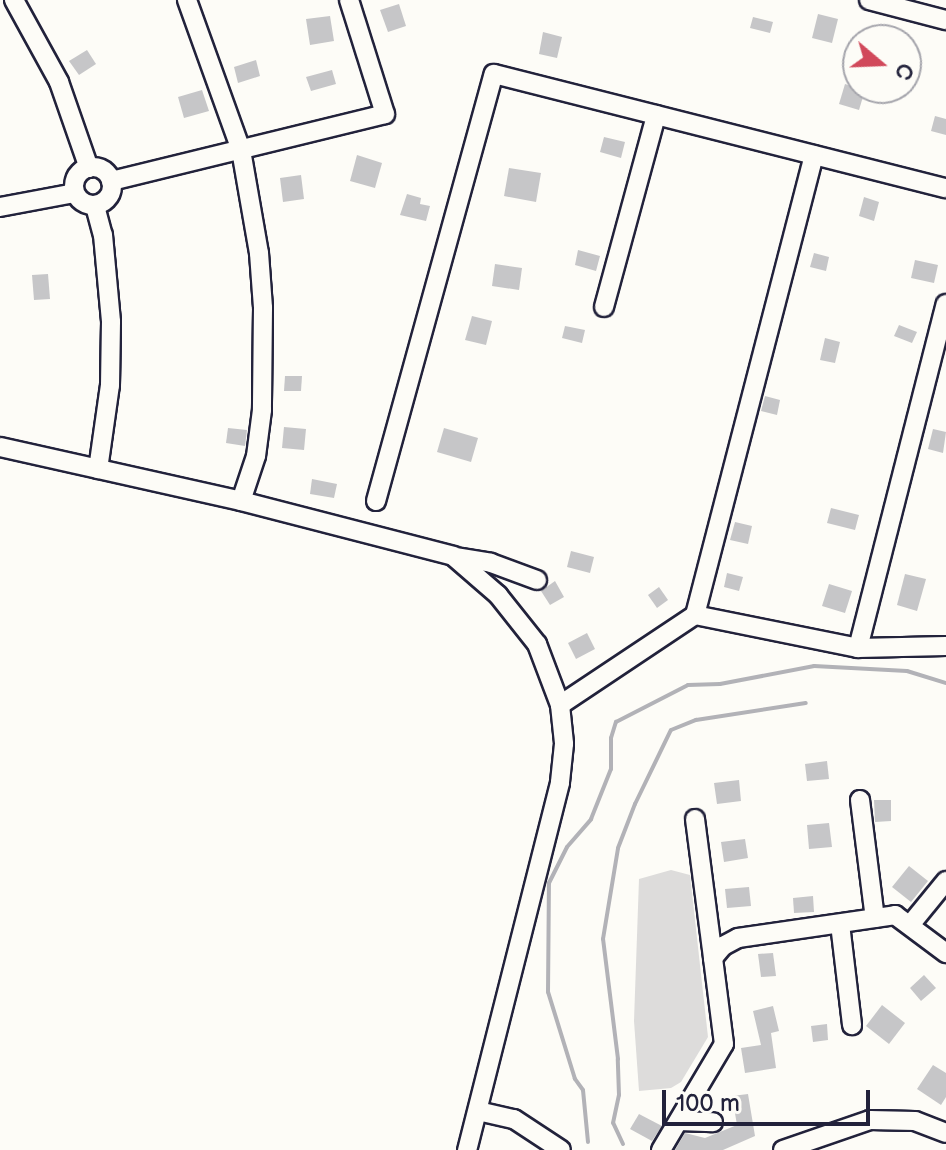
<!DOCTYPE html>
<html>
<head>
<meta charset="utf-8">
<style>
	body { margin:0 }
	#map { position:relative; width:946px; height:1150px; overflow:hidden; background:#fdfcf7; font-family:"Balsamiq Sans",sans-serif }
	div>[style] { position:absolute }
	.green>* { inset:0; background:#dddcdb }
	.stream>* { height:4px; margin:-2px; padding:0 2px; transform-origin:2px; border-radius:2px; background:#b2b2b7 }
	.building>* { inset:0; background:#c6c6c8 }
	.roads { filter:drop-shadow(2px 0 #22223b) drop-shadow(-2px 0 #22223b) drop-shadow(0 2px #22223b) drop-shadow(0 -2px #22223b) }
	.minor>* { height:18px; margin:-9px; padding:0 9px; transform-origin:9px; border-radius:9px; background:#fdfcf7 }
	.minor>.ring { margin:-9px; padding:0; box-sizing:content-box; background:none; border:18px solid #fdfcf7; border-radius:50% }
	span { translate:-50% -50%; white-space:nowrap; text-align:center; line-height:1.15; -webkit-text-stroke:8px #fdfcf7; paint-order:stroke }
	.north { position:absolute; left:842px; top:24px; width:80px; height:80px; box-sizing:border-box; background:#fdfcf7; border:2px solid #a5a5ac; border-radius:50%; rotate:109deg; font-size:22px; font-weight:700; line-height:32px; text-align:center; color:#22223b }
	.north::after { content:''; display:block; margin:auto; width:28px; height:36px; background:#d1495b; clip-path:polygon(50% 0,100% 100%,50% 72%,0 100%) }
	.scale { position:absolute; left:662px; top:1090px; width:208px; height:36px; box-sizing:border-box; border:4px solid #22223b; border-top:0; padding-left:10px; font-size:24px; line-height:28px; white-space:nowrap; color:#22223b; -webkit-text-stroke:6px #fdfcf7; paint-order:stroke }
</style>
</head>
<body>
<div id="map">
	<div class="green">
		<div style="clip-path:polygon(671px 870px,690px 875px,708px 1037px,681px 1082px,671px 1088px,639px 1091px,634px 1021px,639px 879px)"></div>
	</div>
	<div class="stream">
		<div style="left:588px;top:1142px;width:52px;rotate:-95.5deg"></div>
		<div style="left:583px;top:1090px;width:14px;rotate:-126deg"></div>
		<div style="left:575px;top:1079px;width:91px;rotate:-107.2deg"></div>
		<div style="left:548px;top:992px;width:109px;rotate:-89.5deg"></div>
		<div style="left:549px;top:883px;width:40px;rotate:-63.4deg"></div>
		<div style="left:567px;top:847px;width:37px;rotate:-49deg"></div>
		<div style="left:591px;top:819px;width:54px;rotate:-68.2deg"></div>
		<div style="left:611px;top:769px;width:31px;rotate:-90deg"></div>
		<div style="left:611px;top:738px;width:17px;rotate:-73deg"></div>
		<div style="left:616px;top:722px;width:81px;rotate:-27.2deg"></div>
		<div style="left:688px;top:685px;width:32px;rotate:-2deg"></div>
		<div style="left:720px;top:684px;width:96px;rotate:-10.8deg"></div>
		<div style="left:814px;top:666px;width:93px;rotate:3.1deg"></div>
		<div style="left:907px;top:671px;width:41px;rotate:17.1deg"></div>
		<div style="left:623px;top:1144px;width:23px;rotate:-115deg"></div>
		<div style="left:613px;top:1123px;width:29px;rotate:-78deg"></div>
		<div style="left:619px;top:1095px;width:36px;rotate:-92deg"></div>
		<div style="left:618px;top:1059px;width:121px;rotate:-97.1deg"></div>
		<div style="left:603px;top:939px;width:92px;rotate:-80.6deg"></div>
		<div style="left:618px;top:848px;width:47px;rotate:-68.9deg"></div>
		<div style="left:635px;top:804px;width:82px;rotate:-64.1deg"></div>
		<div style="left:671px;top:730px;width:27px;rotate:-22deg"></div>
		<div style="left:696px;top:720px;width:111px;rotate:-8.8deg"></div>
	</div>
	<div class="building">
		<div style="clip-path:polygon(399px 4px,406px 26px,388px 32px,380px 10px)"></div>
		<div style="clip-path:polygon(818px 14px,838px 19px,832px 43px,812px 38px)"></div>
		<div style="clip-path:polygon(330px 16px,334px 41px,310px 45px,306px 19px)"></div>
		<div style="clip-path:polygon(753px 17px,773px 22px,770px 33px,750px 28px)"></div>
		<div style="clip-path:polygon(543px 32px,562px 37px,557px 58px,539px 54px)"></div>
		<div style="clip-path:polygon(87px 50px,96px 64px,79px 75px,69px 61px)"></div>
		<div style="clip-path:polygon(256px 60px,260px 76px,238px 83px,234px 67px)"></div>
		<div style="clip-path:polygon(332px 70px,336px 84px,311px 91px,306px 77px)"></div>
		<div style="clip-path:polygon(845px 84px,865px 90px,859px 110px,839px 104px)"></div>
		<div style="clip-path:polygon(202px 90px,209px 111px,184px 118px,178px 97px)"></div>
		<div style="clip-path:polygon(935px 116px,946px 119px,946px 135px,931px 131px)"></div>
		<div style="clip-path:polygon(604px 137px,625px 142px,621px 158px,600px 152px)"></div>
		<div style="clip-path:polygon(357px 155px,382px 163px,375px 188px,350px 181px)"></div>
		<div style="clip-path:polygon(509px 168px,541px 173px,536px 202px,504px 196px)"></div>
		<div style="clip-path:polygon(301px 175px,304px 199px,283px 202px,280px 178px)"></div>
		<div style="clip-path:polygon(407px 194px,421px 198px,420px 204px,430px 206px,426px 221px,400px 215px)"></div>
		<div style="clip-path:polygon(864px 197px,879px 202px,874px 221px,859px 216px)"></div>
		<div style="clip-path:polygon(578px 250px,600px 256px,596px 271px,575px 265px)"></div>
		<div style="clip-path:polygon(814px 253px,829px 257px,826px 271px,810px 267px)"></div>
		<div style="clip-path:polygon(915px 260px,938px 265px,934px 283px,911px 278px)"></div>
		<div style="clip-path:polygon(495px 264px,522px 268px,519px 290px,492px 286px)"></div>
		<div style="clip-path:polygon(48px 274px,50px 299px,34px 300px,32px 275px)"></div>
		<div style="clip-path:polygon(472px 316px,492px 321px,486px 345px,465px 340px)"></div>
		<div style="clip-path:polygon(899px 325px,917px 332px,912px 343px,894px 336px)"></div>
		<div style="clip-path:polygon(565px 326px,585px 330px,582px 343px,562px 338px)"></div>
		<div style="clip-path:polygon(825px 338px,840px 342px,835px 363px,820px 360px)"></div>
		<div style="clip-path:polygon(285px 376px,302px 376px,301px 391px,284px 391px)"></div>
		<div style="clip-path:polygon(765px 396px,780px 400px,777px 415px,761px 411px)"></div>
		<div style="clip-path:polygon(284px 427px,306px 429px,304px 450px,282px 448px)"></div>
		<div style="clip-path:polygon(228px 428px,247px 430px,245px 446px,226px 443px)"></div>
		<div style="clip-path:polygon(444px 428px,478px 438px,471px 462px,437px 452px)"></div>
		<div style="clip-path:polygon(933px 429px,946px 432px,943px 453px,928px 449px)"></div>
		<div style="clip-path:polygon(312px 479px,337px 484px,334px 498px,310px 494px)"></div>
		<div style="clip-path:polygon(831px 508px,859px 515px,855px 530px,827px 523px)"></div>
		<div style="clip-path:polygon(735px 522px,752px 526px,748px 544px,730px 540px)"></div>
		<div style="clip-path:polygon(571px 551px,594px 557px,590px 573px,567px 567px)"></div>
		<div style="clip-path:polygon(727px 573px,743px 577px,739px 591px,724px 587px)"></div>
		<div style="clip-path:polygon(905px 574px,926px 579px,917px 611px,897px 605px)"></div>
		<div style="clip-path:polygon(555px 581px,564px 597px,550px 605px,541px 591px)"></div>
		<div style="clip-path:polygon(829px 584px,852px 591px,845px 613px,822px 606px)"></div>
		<div style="clip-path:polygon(659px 587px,668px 600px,657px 608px,648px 595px)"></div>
		<div style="clip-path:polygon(587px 633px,595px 649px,576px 659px,568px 643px)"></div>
		<div style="clip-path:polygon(827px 761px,829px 779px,807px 781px,805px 764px)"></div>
		<div style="clip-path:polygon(739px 780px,741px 801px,717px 804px,714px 783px)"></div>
		<div style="clip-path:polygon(874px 800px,891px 800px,891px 821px,875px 822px)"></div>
		<div style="clip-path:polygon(829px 823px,832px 847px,809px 849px,807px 825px)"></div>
		<div style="clip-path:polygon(745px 839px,748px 858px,724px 862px,721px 842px)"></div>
		<div style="clip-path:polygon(909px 866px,928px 881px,911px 902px,892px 887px)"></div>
		<div style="clip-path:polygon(749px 887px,751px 906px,727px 908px,725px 889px)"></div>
		<div style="clip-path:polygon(813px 896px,814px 912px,794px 913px,793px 898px)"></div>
		<div style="clip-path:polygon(773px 953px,776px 976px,761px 977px,758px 954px)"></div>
		<div style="clip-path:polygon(924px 975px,936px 988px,921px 1001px,910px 988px)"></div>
		<div style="clip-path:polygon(882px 1005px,905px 1023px,889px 1044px,866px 1026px)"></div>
		<div style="clip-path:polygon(773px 1006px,779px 1031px,771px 1033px,776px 1068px,745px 1073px,741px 1048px,761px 1045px,753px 1011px)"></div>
		<div style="clip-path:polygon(827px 1024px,828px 1040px,813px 1042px,811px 1026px)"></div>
		<div style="clip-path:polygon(933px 1065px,946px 1073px,946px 1097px,941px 1105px,917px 1089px)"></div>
		<div style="clip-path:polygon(748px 1094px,755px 1136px,723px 1150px,675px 1150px,685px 1133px,705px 1138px,737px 1125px,732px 1096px)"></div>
		<div style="clip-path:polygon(639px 1114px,662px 1126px,652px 1141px,630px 1129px)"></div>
	</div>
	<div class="roads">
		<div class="minor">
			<div style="left:14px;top:0;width:94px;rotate:61.2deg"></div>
			<div style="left:59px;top:82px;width:91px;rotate:70.8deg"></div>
			<div style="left:187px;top:0;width:159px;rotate:70.2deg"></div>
			<div style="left:241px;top:150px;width:105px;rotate:80.1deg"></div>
			<div style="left:259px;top:253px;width:55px;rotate:85.8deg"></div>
			<div style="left:263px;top:308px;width:102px;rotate:90.6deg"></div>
			<div style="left:262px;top:410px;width:46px;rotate:97.4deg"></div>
			<div style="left:256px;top:456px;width:47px;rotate:108.4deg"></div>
			<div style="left:869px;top:0;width:80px;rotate:14.6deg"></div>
			<div class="ring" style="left:74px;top:167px;width:20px;height:20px"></div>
			<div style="left:111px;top:181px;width:282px;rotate:-13.7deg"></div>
			<div style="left:385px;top:114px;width:120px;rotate:-107.5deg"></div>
			<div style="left:95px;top:206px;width:30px;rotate:75deg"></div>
			<div style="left:103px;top:235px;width:87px;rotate:84.7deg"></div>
			<div style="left:111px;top:322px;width:63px;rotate:90.9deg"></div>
			<div style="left:110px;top:385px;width:85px;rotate:98.1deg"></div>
			<div style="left:0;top:207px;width:76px;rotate:-10.6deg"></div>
			<div style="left:604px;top:307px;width:199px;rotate:-74.8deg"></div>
			<div style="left:0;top:447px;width:247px;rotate:12.6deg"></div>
			<div style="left:241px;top:501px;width:219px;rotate:14.5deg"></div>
			<div style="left:453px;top:556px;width:60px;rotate:40.9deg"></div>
			<div style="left:498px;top:595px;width:63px;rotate:51.5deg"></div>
			<div style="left:537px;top:644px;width:65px;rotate:69.3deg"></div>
			<div style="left:560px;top:705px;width:39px;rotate:84deg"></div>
			<div style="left:564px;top:744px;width:39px;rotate:96deg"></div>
			<div style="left:560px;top:783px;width:379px;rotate:104.2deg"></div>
			<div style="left:376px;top:501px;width:443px;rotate:-74.6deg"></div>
			<div style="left:494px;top:74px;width:466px;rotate:14.2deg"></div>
			<div style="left:455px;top:557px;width:36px;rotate:9deg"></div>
			<div style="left:491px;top:563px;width:49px;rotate:20.3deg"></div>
			<div style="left:695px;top:615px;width:475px;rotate:-75.5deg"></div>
			<div style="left:858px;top:648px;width:355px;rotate:-75.7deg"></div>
			<div style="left:560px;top:705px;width:162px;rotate:-33.7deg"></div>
			<div style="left:695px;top:615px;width:166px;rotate:11.4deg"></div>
			<div style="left:858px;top:648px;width:88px;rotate:-1.3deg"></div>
			<div style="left:860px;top:800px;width:119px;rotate:82.8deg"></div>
			<div style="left:695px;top:819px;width:140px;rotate:82.6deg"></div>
			<div style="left:840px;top:924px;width:102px;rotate:83.2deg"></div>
			<div style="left:910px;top:925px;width:57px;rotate:-50.7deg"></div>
			<div style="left:478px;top:1111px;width:37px;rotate:13deg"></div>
			<div style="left:514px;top:1119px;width:56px;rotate:33.4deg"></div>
			<div style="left:679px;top:1121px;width:34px;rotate:2deg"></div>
			<div style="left:661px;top:1150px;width:123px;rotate:-59.3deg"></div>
			<div style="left:724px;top:1044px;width:87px;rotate:-97.3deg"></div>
			<div style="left:713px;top:958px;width:16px;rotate:-50deg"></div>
			<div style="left:723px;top:946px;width:17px;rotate:-28deg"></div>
			<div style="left:738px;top:938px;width:159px;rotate:-8.3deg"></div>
			<div style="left:895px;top:915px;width:64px;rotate:36.7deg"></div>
			<div style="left:783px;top:1150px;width:92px;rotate:-19deg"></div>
			<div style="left:870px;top:1120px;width:45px;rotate:1.3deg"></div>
			<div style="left:915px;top:1121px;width:33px;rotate:21deg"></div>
		</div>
	</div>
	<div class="north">С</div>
	<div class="scale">100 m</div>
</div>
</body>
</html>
